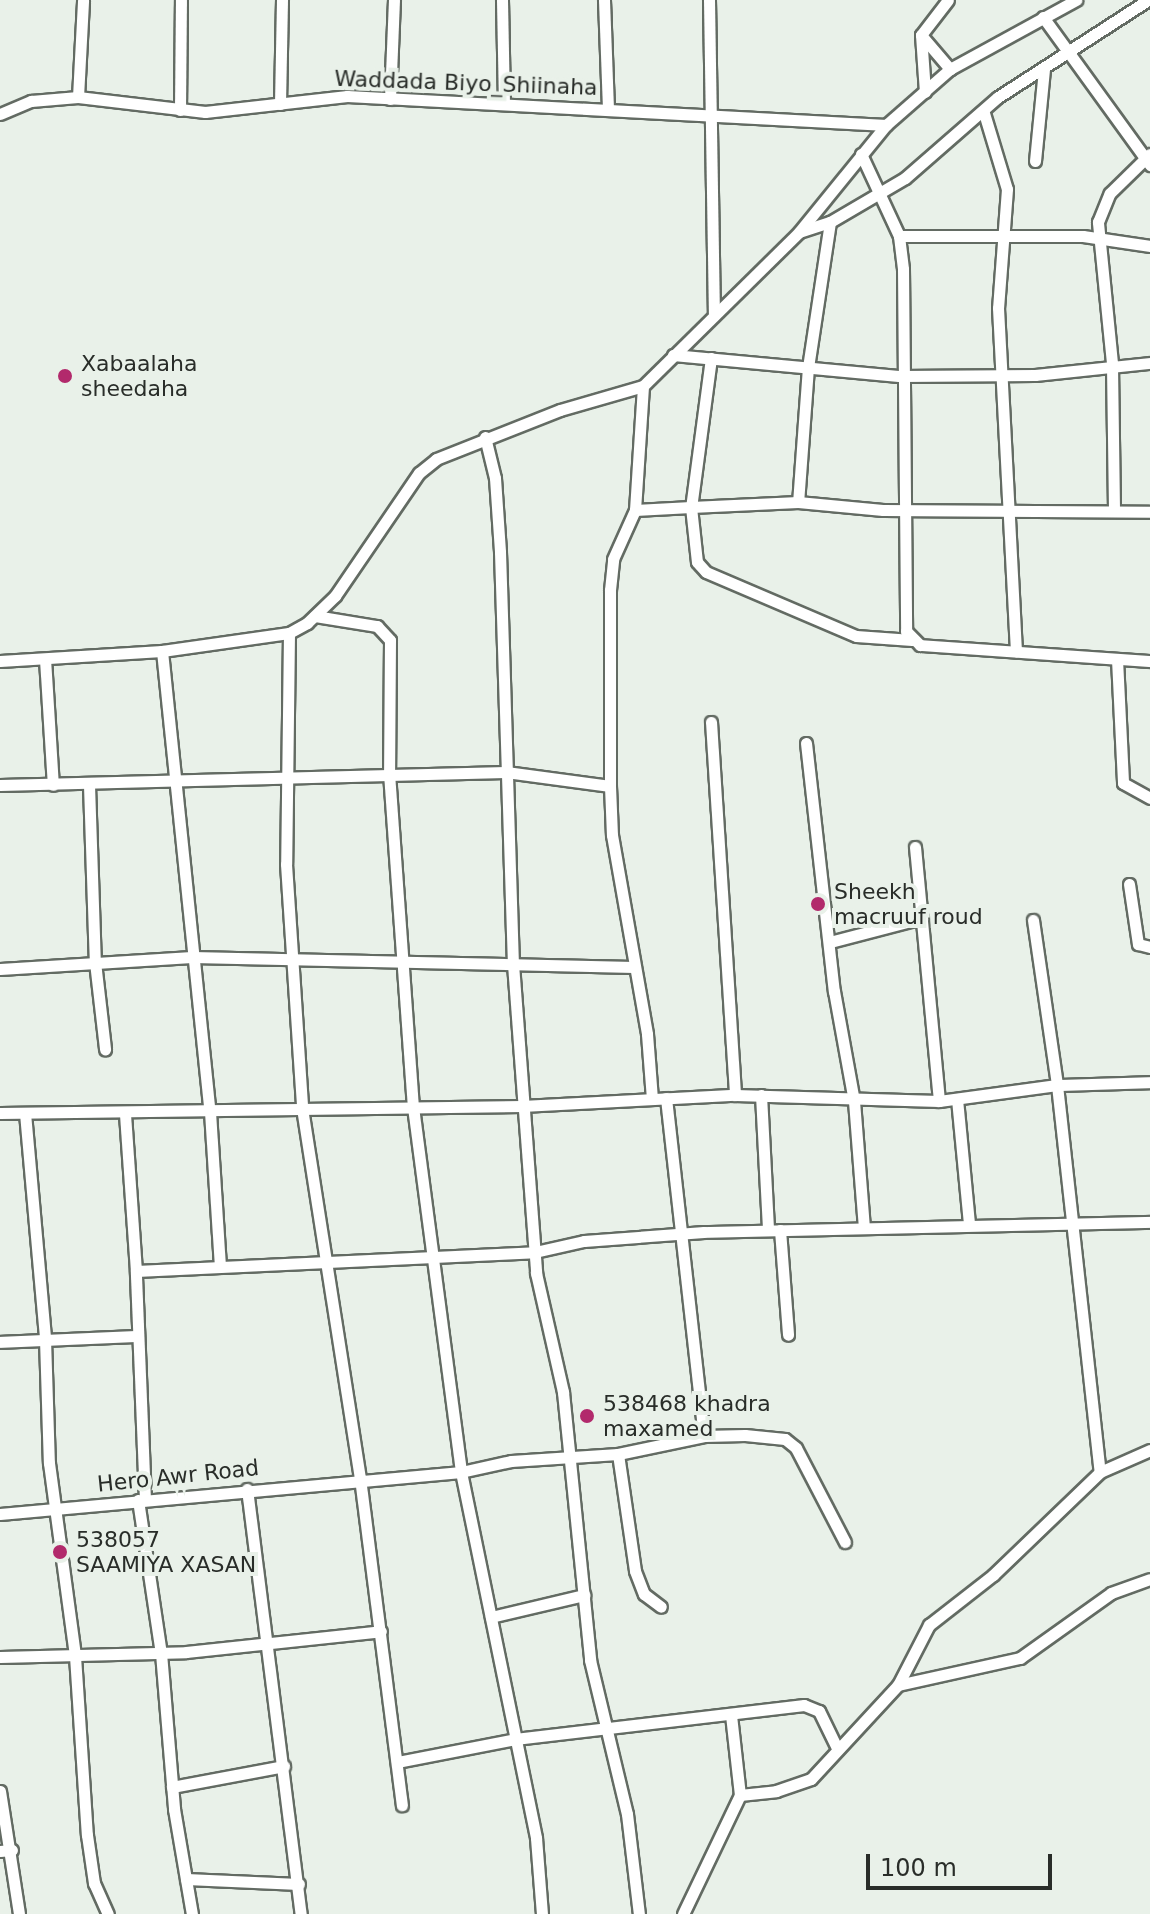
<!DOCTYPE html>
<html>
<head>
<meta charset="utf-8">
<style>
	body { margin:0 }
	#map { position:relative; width:1150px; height:1914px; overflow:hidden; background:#e9f1e9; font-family:"DejaVu Sans",sans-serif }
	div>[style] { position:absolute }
	.roads { filter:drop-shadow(2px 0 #636b63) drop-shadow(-2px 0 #636b63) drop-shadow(0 2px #636b63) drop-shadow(0 -2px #636b63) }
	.street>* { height:11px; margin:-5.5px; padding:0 5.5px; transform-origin:5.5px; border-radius:5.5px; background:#fff }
	.dots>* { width:22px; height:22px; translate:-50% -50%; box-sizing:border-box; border:4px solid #e9f1e9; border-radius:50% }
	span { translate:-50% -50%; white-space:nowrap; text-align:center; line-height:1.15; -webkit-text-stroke:8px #e9f1e9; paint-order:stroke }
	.street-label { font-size:22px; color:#292d29 }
	.poi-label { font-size:22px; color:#292d29 }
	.left { translate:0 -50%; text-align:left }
	.scale { position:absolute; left:866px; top:1854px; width:186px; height:36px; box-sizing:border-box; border:4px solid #292d29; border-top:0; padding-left:10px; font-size:24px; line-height:28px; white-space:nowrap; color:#292d29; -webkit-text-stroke:6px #e9f1e9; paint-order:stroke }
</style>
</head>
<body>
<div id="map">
	<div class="roads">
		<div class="street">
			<div style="left:502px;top:0;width:104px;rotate:88.9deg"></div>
			<div style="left:604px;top:0;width:109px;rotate:87.9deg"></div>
			<div style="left:709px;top:0;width:315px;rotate:89.1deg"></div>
			<div style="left:1043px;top:17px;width:183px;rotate:54.1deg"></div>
			<div style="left:921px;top:35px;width:45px;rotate:49.5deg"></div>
			<div style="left:925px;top:92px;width:57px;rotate:-94deg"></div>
			<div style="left:921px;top:35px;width:44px;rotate:-52.4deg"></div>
			<div style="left:78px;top:97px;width:97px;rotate:-87deg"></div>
			<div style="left:390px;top:99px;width:99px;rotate:-87.7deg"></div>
			<div style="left:280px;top:104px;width:104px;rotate:-88.9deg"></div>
			<div style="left:180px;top:110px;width:110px;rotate:-89.5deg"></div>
			<div style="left:984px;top:113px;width:79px;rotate:73.2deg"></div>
			<div style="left:1007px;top:189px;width:119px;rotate:94.3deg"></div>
			<div style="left:998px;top:308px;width:344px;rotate:87deg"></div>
			<div style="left:0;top:114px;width:34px;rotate:-23deg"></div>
			<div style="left:31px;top:101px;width:47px;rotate:-4.9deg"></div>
			<div style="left:78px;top:97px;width:128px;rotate:6.7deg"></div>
			<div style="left:205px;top:112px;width:143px;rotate:-6.4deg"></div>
			<div style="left:347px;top:96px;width:540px;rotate:3.08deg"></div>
			<div style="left:861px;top:154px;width:90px;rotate:65.1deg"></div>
			<div style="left:899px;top:236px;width:33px;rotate:83deg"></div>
			<div style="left:903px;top:269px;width:362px;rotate:89.5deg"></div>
			<div style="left:906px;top:631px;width:20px;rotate:45deg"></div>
			<div style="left:920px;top:645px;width:231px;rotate:4deg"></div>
			<div style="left:1035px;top:161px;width:91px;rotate:-84.4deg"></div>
			<div style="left:830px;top:222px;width:147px;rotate:98.6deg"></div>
			<div style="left:808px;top:367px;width:135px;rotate:94.2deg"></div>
			<div style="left:798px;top:502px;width:85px;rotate:5.4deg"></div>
			<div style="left:883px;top:510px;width:267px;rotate:0.4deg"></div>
			<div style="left:802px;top:231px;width:29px;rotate:-18deg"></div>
			<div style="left:830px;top:222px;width:87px;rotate:-30.4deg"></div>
			<div style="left:905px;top:178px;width:123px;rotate:-41.1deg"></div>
			<div style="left:998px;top:97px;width:179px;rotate:-32.9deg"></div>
			<div style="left:899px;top:236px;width:184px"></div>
			<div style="left:1083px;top:236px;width:68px;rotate:8.5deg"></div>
			<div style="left:673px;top:355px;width:229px;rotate:5.3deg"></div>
			<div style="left:901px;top:376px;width:134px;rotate:-0.4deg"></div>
			<div style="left:1035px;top:375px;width:116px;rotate:-6deg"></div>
			<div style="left:711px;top:358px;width:150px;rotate:97.6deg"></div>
			<div style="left:691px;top:507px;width:107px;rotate:-2.7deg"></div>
			<div style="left:485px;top:437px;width:42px;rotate:76.3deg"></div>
			<div style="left:495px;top:478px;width:74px;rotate:86.1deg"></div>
			<div style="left:500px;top:552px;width:412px;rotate:88.2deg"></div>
			<div style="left:513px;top:964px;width:310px;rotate:85.7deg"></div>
			<div style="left:536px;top:1273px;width:122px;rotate:77.2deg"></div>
			<div style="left:563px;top:1392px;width:269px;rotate:84.2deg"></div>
			<div style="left:590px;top:1660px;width:158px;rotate:76.5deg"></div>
			<div style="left:627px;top:1814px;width:101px;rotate:83.2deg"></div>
			<div style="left:1114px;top:509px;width:146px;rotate:-90.8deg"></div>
			<div style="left:1112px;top:363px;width:142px;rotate:-95.7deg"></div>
			<div style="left:1098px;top:222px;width:31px;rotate:-68deg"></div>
			<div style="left:1110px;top:193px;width:56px;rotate:-44.3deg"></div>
			<div style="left:635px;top:510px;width:124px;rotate:-86.3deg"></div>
			<div style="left:315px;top:616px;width:63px;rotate:9.2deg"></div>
			<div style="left:377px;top:626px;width:19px;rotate:47deg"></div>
			<div style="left:390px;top:640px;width:133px;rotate:90.4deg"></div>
			<div style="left:389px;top:773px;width:335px;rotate:85.9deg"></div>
			<div style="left:413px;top:1107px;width:368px;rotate:82.5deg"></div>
			<div style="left:461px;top:1472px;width:374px;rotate:78.4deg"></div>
			<div style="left:536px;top:1838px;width:76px;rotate:85.5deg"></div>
			<div style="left:289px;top:633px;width:231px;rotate:90.7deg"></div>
			<div style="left:286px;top:864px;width:245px;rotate:86.2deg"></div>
			<div style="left:302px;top:1108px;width:375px;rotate:81.1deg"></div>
			<div style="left:360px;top:1478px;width:330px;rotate:82.7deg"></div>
			<div style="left:162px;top:651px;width:463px;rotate:84.1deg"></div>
			<div style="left:210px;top:1112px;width:153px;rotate:86.3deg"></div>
			<div style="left:45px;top:659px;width:126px;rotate:86.4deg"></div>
			<div style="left:1117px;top:659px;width:124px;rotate:87.2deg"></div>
			<div style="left:1123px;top:783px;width:31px;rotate:29deg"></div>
			<div style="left:0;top:661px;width:162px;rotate:-3.5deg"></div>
			<div style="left:162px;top:651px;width:128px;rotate:-8.1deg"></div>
			<div style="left:289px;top:633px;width:21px;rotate:-29deg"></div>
			<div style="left:307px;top:623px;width:39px;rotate:-44deg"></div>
			<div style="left:335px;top:596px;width:149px;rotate:-55.7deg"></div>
			<div style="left:419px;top:473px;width:22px;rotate:-39deg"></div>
			<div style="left:436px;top:459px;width:133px;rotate:-21.6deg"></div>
			<div style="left:560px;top:410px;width:86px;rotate:-16.1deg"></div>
			<div style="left:643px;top:386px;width:219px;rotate:-44.6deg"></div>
			<div style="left:799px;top:232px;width:138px;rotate:-50.9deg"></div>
			<div style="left:886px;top:125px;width:85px;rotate:-41.2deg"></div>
			<div style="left:950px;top:69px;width:144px;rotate:-28.7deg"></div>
			<div style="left:711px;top:722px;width:374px;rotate:86.3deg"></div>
			<div style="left:806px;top:743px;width:250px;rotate:83.6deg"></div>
			<div style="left:834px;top:991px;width:112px;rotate:79.7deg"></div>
			<div style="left:854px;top:1101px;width:126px;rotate:85.5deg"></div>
			<div style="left:0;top:785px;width:506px;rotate:-1.47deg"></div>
			<div style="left:506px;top:772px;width:105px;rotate:7.7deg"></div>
			<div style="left:610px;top:786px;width:49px;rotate:87.7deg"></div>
			<div style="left:612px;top:835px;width:202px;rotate:80deg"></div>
			<div style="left:647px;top:1034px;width:65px;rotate:85.6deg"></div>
			<div style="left:89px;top:785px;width:177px;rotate:88.1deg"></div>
			<div style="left:95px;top:962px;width:88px;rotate:83.4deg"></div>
			<div style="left:610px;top:786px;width:196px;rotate:-90deg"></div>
			<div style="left:610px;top:590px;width:31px;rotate:-84deg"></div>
			<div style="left:613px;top:559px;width:54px;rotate:-65.8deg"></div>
			<div style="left:635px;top:510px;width:56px;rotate:-3.1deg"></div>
			<div style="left:691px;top:507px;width:55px;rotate:83.8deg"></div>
			<div style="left:697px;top:562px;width:13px;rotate:48deg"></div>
			<div style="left:706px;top:572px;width:163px;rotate:23.1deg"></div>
			<div style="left:856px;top:636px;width:56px;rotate:4.1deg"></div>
			<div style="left:915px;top:847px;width:255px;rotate:84.6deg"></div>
			<div style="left:1129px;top:884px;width:61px;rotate:81.5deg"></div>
			<div style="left:1138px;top:944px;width:12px;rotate:14deg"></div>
			<div style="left:1033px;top:920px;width:167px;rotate:81.7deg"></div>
			<div style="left:1057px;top:1085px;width:93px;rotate:-1.8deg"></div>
			<div style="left:830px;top:942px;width:95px;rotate:-14.6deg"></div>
			<div style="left:0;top:969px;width:192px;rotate:-3.6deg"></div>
			<div style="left:192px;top:957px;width:442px;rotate:1.3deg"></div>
			<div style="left:761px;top:1095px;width:135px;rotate:87deg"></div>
			<div style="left:666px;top:1098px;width:340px;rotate:83.6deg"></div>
			<div style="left:957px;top:1099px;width:126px;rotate:84.5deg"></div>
			<div style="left:0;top:1113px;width:522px;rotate:-0.77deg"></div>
			<div style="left:522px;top:1106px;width:213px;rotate:-3deg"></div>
			<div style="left:735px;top:1095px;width:204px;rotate:1.7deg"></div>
			<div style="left:939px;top:1101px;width:119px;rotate:-7.7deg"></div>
			<div style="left:1057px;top:1085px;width:389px;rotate:83.7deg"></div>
			<div style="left:25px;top:1113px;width:227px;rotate:84.9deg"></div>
			<div style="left:45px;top:1339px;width:124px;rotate:88.2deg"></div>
			<div style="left:49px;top:1463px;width:195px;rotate:82.3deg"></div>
			<div style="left:75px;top:1656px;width:179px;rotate:86.2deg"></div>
			<div style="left:87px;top:1835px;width:49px;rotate:81.7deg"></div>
			<div style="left:94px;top:1883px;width:34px;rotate:66deg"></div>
			<div style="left:125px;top:1114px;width:157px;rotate:86deg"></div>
			<div style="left:780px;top:1230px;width:105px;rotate:85.6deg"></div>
			<div style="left:0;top:1342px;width:136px;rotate:-2.5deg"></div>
			<div style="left:618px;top:1454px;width:118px;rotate:81.7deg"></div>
			<div style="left:635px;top:1571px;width:25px;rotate:69deg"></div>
			<div style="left:644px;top:1594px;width:21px;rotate:37deg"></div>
			<div style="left:247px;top:1489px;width:428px;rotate:82.8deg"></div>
			<div style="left:138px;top:1500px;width:155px;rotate:81.5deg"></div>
			<div style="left:161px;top:1653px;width:157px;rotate:85.2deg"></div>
			<div style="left:174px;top:1809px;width:107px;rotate:80.3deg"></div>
			<div style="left:145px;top:1500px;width:229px;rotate:-92.3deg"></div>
			<div style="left:136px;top:1271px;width:399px;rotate:-2.7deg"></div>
			<div style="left:535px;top:1252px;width:50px;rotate:-12.7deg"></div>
			<div style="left:584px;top:1241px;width:120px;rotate:-4.3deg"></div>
			<div style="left:704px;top:1232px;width:446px;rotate:-1.3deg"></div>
			<div style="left:0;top:1514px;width:463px;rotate:-5.2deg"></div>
			<div style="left:461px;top:1472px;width:51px;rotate:-12.4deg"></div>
			<div style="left:511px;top:1461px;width:107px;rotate:-3.7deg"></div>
			<div style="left:618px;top:1454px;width:88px;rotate:-11.8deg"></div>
			<div style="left:704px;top:1436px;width:41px;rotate:-1.4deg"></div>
			<div style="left:745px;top:1435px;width:40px;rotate:5.7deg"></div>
			<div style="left:785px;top:1439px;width:14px;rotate:39deg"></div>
			<div style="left:796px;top:1448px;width:106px;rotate:62.5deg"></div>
			<div style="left:491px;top:1617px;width:96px;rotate:-13.3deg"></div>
			<div style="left:0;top:1657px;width:186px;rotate:-1.5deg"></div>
			<div style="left:186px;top:1652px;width:196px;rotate:-6.1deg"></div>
			<div style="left:898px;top:1685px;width:125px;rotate:-12.5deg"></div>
			<div style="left:1020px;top:1658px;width:112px;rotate:-35.5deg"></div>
			<div style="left:1111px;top:1593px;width:41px;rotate:-19.7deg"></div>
			<div style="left:731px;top:1715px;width:81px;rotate:83.6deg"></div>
			<div style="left:397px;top:1762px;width:120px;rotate:-11deg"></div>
			<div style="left:515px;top:1739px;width:291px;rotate:-6.7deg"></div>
			<div style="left:804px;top:1705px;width:16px;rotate:22deg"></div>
			<div style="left:819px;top:1711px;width:41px;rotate:64.1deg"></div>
			<div style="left:172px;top:1787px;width:114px;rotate:-10.6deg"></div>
			<div style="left:0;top:1791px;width:124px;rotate:81.2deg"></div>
			<div style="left:0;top:1851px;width:12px;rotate:-5deg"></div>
			<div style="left:186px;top:1879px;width:113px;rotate:2.5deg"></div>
			<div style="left:683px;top:1914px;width:132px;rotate:-64.4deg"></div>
			<div style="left:740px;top:1795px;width:36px;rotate:-6deg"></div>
			<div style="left:776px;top:1791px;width:37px;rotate:-19deg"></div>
			<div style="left:811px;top:1779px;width:128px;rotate:-47.2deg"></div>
			<div style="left:898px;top:1685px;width:68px;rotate:-62.7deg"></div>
			<div style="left:929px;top:1625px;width:81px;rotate:-38deg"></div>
			<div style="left:993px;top:1575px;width:149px;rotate:-43.9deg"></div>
			<div style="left:1100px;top:1472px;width:55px;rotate:-23.7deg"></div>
		</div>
	</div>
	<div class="dots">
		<div style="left:65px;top:376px;background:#b22a6c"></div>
		<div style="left:818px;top:904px;background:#b22a6c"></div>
		<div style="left:587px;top:1416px;background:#b22a6c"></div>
		<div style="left:60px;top:1552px;background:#b22a6c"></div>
	</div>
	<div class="street-label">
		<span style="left:466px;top:83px;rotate:2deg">Waddada Biyo_Shiinaha</span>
		<span style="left:178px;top:1476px;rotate:-6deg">Hero Awr Road</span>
	</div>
	<div class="poi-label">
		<span class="left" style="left:81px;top:376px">Xabaalaha<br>sheedaha</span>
		<span class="left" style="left:834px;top:904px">Sheekh<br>macruuf roud</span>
		<span class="left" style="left:603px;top:1416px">538468 khadra<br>maxamed</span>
		<span class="left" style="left:76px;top:1552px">538057<br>SAAMIYA XASAN</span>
	</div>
	<div class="scale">100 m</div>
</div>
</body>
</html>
